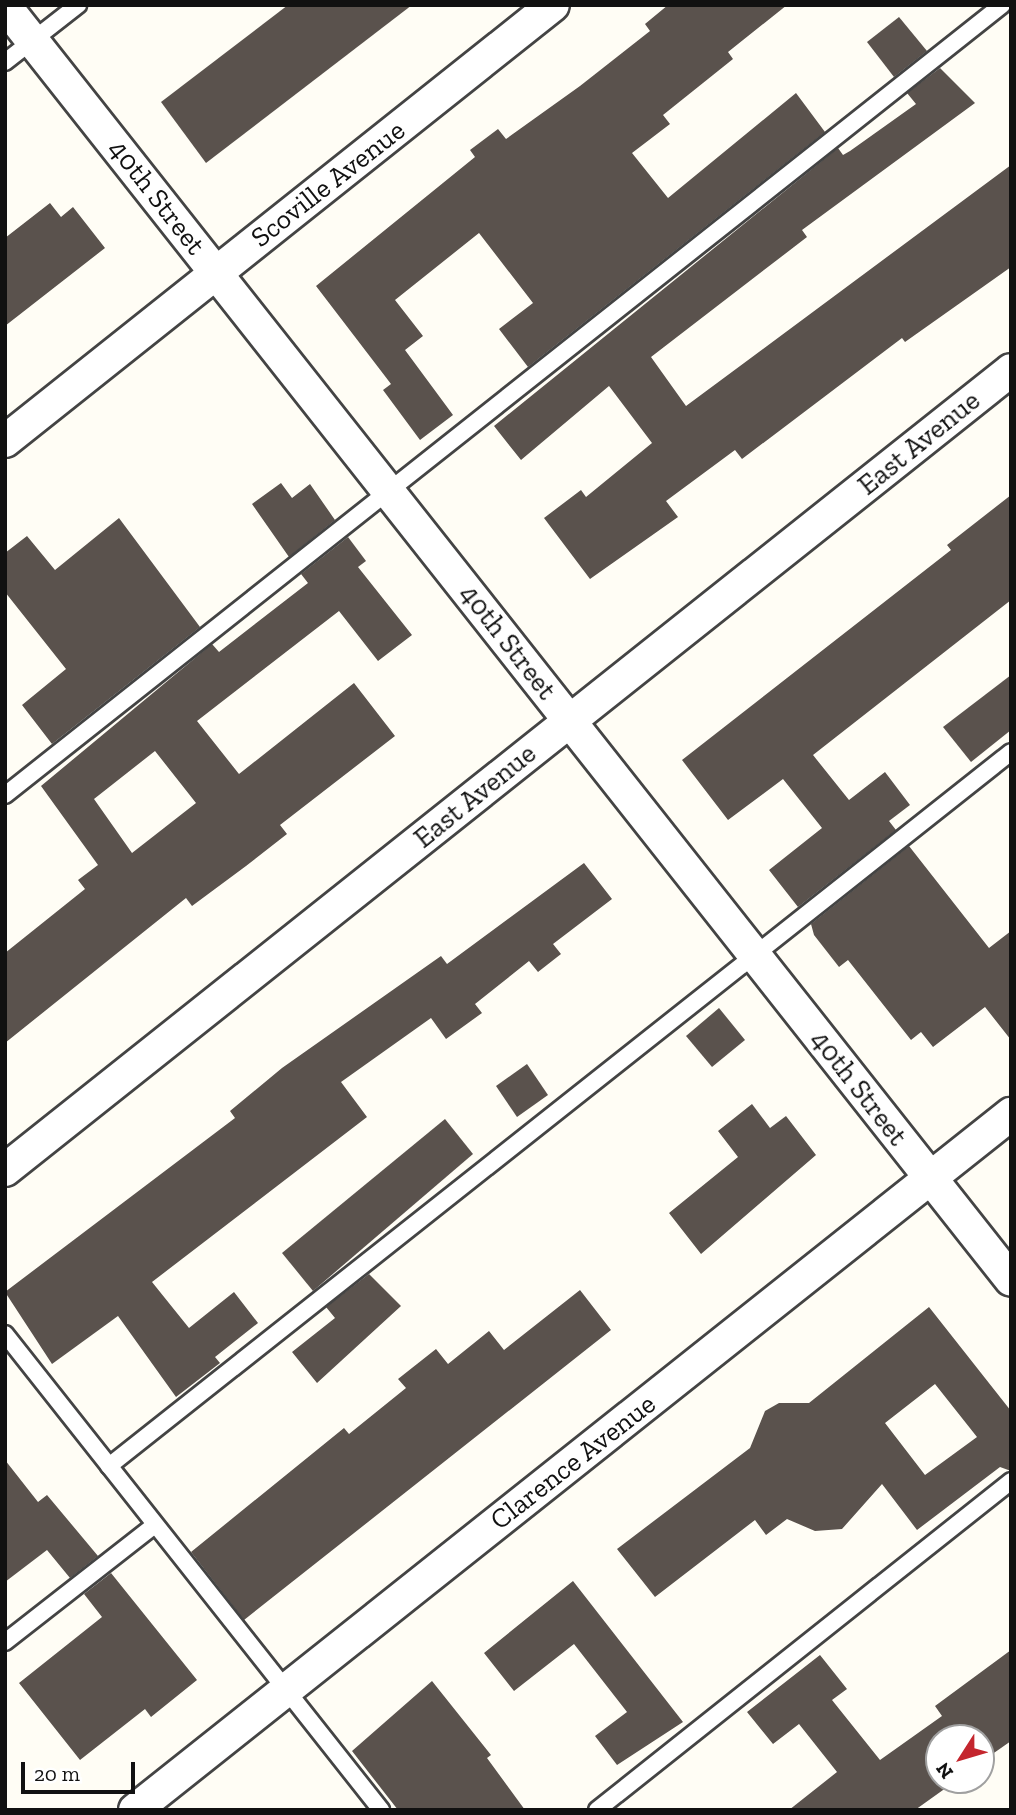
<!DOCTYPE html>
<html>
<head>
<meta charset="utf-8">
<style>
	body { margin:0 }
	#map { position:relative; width:1016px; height:1815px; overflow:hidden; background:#fffdf5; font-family:"Zilla Slab",serif }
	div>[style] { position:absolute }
	.building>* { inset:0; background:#5a524d }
	.roads { filter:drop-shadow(2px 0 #444) drop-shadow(-2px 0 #444) drop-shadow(0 2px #444) drop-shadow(0 -2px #444) }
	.lane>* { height:16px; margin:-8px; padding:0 8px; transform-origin:8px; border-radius:8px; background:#fff }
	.street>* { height:32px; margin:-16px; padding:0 16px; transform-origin:16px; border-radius:16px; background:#fff }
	span { translate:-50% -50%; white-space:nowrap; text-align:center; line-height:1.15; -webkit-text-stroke:7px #fff; paint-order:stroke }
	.street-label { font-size:28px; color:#111 }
	.frame { position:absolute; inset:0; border:7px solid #111; pointer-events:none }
	.north { position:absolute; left:925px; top:1724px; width:70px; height:70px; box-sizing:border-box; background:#fff; border:2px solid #a0a0a0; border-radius:50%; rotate:233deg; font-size:19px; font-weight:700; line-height:28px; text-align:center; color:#111 }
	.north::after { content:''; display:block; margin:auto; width:24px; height:32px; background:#c4262e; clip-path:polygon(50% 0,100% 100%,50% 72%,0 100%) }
	.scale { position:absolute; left:21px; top:1762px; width:114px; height:32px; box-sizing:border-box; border:4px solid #111; border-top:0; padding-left:9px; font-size:21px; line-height:24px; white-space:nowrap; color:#111; -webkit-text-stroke:5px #fff; paint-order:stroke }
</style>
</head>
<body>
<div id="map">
	<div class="building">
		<div style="clip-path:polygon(288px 5px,412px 5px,206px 163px,161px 102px)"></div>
		<div style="clip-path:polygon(668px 5px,787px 5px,728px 52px,733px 59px,663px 115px,670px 124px,632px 153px,668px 198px,796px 93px,825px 132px,528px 367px,499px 329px,533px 303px,479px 233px,395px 300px,423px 336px,405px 350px,453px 415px,420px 440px,383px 390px,391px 384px,316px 286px,475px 157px,470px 150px,498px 129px,506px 139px,580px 86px,650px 31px,645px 24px)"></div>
		<div style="clip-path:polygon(899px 17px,927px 51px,894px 77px,867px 42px)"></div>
		<div style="clip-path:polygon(940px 68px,975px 103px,802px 230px,807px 237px,651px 357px,686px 406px,1011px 165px,1011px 267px,905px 342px,902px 338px,742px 459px,735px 450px,666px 501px,678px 517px,590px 579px,544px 518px,581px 490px,586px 497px,652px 443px,609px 386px,521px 460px,494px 426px,838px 148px,843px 155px,850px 151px,916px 104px,907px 93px)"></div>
		<div style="clip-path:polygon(50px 203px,61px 217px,73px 207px,105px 248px,5px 326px,5px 238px)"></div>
		<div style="clip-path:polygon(281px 483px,292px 498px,310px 484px,335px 520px,289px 557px,252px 504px)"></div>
		<div style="clip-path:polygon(1011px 495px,1011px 600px,813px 755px,849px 800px,885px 772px,910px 805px,889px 821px,896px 830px,798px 907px,769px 870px,822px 828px,783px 779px,728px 820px,682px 760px,951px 550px,947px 545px)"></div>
		<div style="clip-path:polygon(119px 518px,200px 627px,52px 744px,22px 705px,66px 669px,5px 592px,5px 553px,27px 536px,55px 570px)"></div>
		<div style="clip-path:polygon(evenodd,348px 537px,366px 561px,358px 567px,412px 635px,378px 661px,339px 611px,197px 721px,239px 774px,354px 683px,395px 736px,280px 825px,287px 834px,246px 866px,192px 906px,186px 898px,5px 1043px,5px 953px,85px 889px,78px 880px,98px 865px,41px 786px,212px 644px,219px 652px,308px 583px,301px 574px,348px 537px,155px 751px,196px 803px,132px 853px,94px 799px,155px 751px)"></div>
		<div style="clip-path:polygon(1011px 675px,1011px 730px,971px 762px,943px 727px)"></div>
		<div style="clip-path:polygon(909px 846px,989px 948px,1011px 931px,1011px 1040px,985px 1007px,933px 1047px,921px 1032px,911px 1040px,848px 960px,839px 967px,814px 935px,811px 924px)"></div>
		<div style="clip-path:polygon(584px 863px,612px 899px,553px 944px,561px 954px,538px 972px,529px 961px,475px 1004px,482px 1013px,446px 1039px,431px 1018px,341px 1082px,367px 1117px,152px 1282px,189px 1328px,234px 1292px,258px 1323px,215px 1357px,220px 1363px,176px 1397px,118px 1316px,52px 1364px,5px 1292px,235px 1118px,230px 1111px,282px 1068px,441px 956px,447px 964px)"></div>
		<div style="clip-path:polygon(719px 1008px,745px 1040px,712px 1067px,686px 1036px)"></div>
		<div style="clip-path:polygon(527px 1064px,548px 1095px,517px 1117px,496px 1086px)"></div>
		<div style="clip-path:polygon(752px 1104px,770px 1128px,786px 1116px,816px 1155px,701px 1254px,669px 1213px,738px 1157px,718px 1131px)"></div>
		<div style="clip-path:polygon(445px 1119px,473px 1154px,313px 1291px,282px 1253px)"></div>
		<div style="clip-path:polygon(369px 1274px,401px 1306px,317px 1383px,292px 1352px,335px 1318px,326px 1307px)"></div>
		<div style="clip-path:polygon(580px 1290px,611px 1330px,244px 1620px,191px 1552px,344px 1428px,349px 1434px,406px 1388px,398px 1379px,436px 1349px,448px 1364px,489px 1331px,504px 1350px)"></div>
		<div style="clip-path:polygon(evenodd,929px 1307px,1011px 1411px,1011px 1471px,1000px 1467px,917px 1530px,882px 1484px,842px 1529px,815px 1531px,787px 1519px,766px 1535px,755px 1520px,655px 1597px,617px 1549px,750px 1448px,765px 1411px,779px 1403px,809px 1403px,929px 1307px,935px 1384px,977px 1437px,925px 1475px,885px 1423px,935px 1384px)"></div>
		<div style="clip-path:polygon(5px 1460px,38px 1502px,47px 1495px,98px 1556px,70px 1578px,47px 1550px,5px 1582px)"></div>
		<div style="clip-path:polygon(111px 1573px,197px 1680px,151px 1717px,145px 1709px,80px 1760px,19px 1683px,102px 1617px,84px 1594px)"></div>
		<div style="clip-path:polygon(573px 1581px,683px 1722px,617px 1765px,595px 1736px,627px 1712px,574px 1644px,514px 1691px,484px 1653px)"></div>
		<div style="clip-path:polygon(1011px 1650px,1011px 1741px,981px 1762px,981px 1738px,939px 1738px,939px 1780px,957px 1780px,915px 1810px,789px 1810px,837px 1772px,799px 1724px,773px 1744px,747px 1712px,820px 1655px,847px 1689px,832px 1700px,880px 1760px,942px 1716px,935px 1706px)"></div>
		<div style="clip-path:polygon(432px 1681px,491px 1755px,487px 1758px,525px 1810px,398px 1810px,352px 1751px)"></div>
	</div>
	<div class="roads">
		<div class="lane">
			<div style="left:5px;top:62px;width:93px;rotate:-38deg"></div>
			<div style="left:5px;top:795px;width:1272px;rotate:-38.39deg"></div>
			<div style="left:5px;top:1334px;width:607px;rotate:51.69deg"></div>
			<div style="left:109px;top:1466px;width:1150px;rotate:-38.36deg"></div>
			<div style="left:5px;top:1642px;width:190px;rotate:-38deg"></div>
			<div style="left:597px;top:1810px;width:529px;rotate:-38.47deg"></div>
		</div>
		<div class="street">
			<div style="left:5px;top:6px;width:1623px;rotate:51.7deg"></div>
			<div style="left:5px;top:441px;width:700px;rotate:-38.51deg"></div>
			<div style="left:5px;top:1170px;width:1285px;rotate:-38.49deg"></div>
			<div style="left:135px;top:1810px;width:1119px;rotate:-38.47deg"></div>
		</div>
	</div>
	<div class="street-label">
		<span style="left:328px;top:184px;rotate:-38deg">Scoville Avenue</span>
		<span style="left:157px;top:197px;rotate:52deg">40th Street</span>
		<span style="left:919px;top:443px;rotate:-39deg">East Avenue</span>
		<span style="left:508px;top:642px;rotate:52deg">40th Street</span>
		<span style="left:475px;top:796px;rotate:-39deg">East Avenue</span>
		<span style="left:859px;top:1088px;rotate:52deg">40th Street</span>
		<span style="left:573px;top:1462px;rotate:-38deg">Clarence Avenue</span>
	</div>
	<div class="frame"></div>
	<div class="north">N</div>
	<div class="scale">20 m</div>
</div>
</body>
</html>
